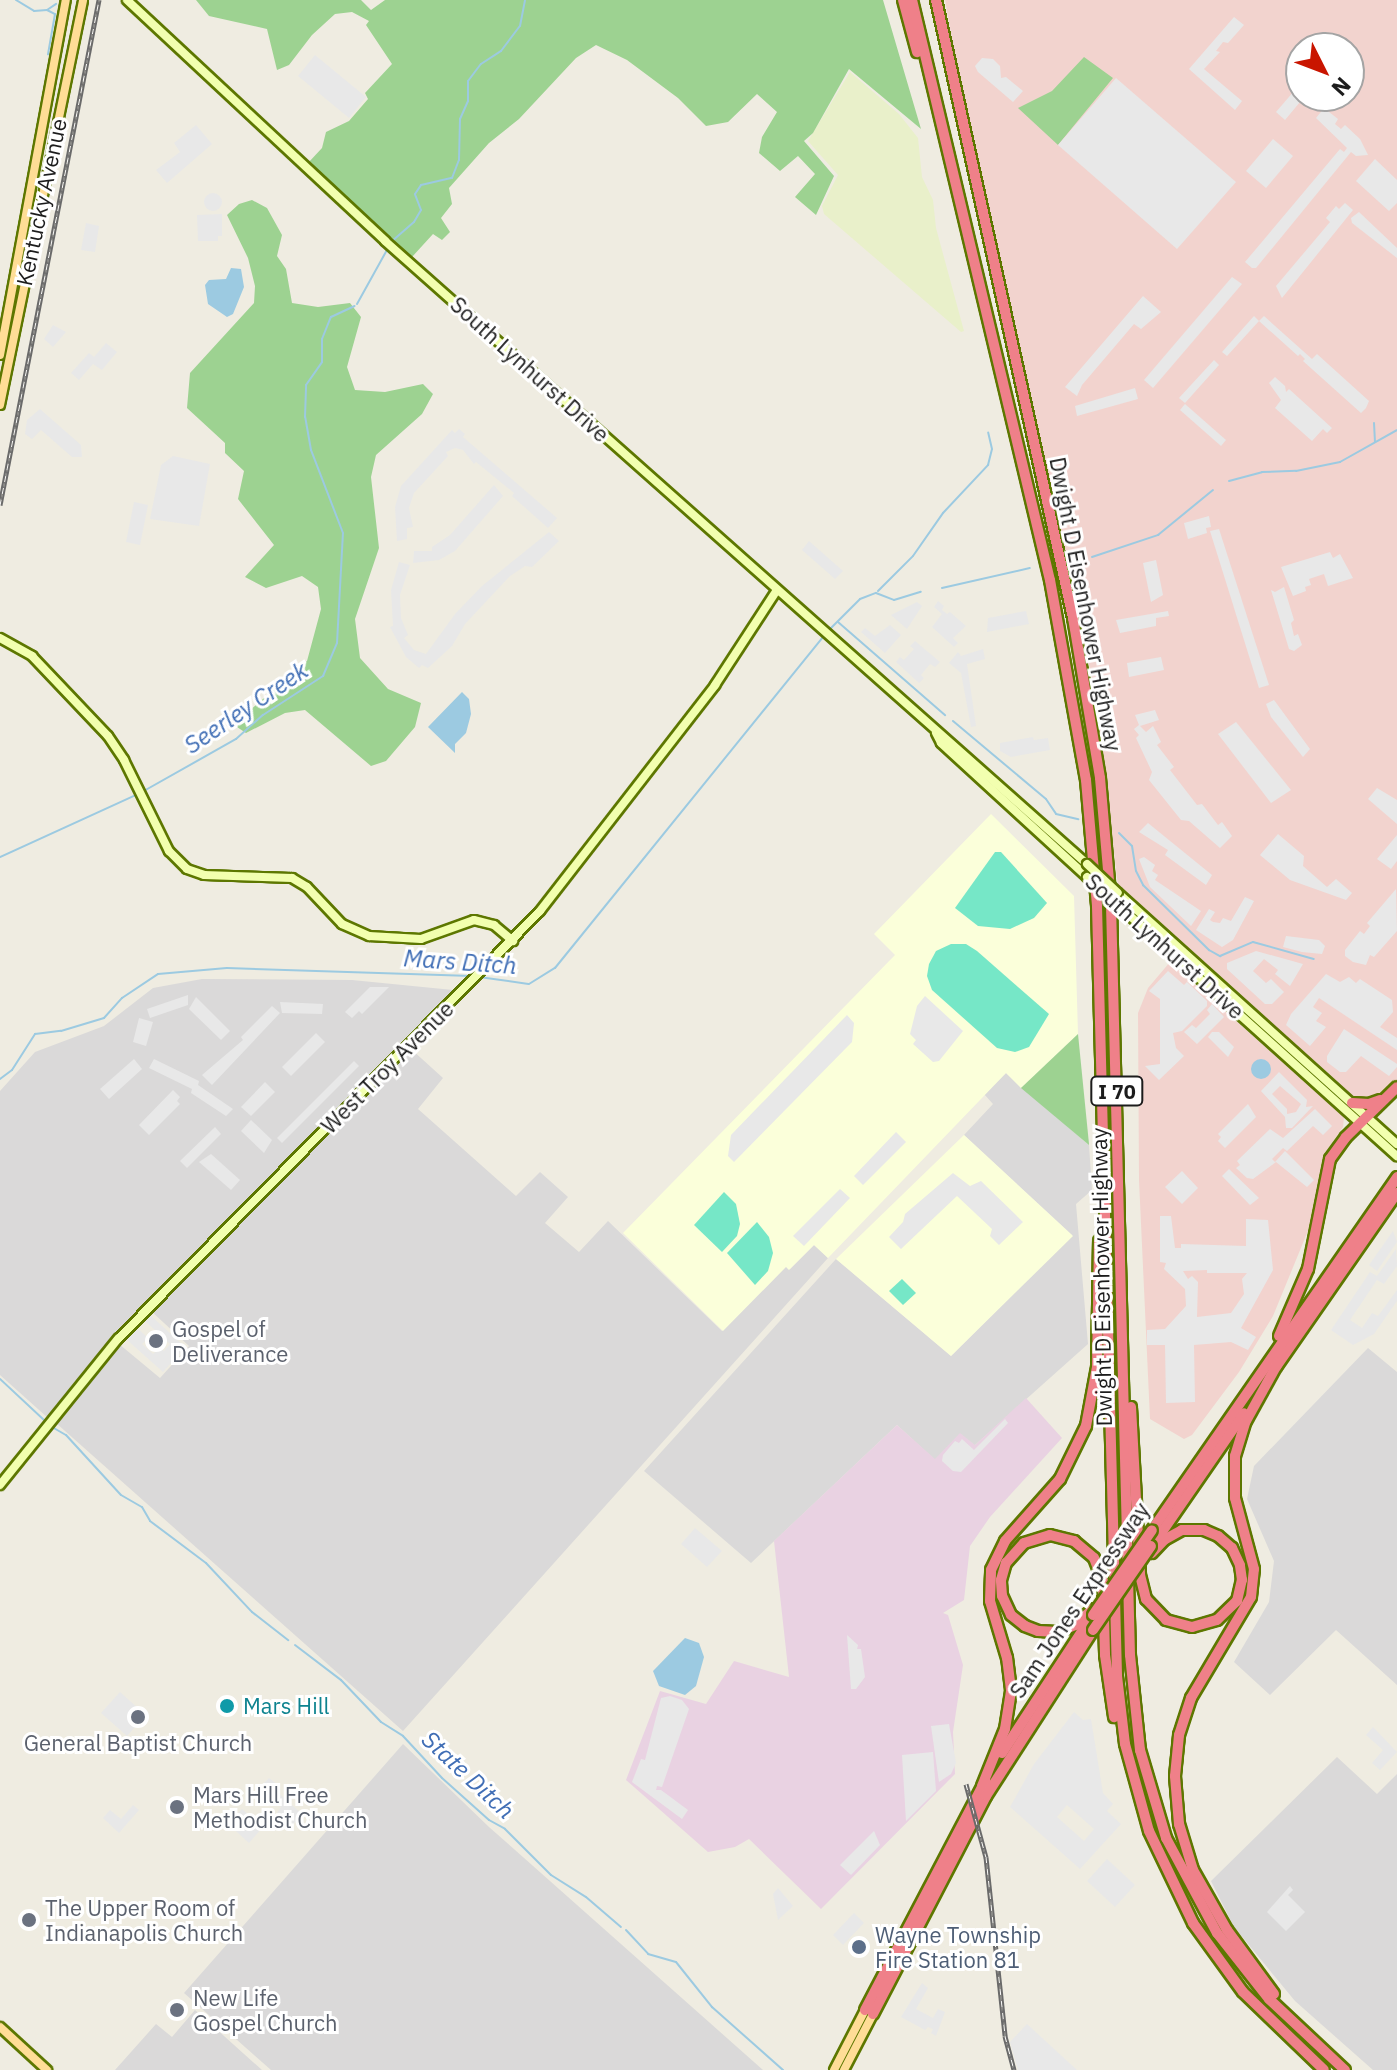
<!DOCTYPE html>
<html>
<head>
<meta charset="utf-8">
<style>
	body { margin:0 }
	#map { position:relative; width:1397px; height:2070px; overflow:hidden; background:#efece1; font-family:"IBM Plex Sans",sans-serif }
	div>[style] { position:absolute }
	.residential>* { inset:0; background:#dad9d9 }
	.commercial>* { inset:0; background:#f2d3ce }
	.industrial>* { inset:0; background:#e9d2e2 }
	.education>* { inset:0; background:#fbffda }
	.farmland>* { inset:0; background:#e9f0ca }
	.forest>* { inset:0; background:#9dd291 }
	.pitch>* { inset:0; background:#76e7c7 }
	.parking>* { inset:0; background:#e8e8e8 }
	.round { border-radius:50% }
	.water>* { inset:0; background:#9ccae1 }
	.stream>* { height:2px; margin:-1px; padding:0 1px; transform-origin:1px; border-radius:1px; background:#9ccae1 }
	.roads { filter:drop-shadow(2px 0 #5d7700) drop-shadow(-2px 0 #5d7700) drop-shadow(0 2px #5d7700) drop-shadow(0 -2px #5d7700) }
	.secondary>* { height:8px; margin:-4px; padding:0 4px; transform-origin:4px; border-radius:4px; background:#f2ffaf }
	.primary>* { height:8px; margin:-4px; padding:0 4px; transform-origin:4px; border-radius:4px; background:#ffdd96 }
	.highway>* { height:10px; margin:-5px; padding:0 5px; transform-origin:5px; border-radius:5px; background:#ef8089 }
	.rail>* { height:5px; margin-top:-2.5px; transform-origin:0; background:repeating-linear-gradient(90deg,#fff 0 6px,#6a6a6a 0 12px); box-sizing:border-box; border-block:2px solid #6a6a6a }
	.bridges { filter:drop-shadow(2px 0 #5d7700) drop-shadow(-2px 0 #5d7700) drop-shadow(0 2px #5d7700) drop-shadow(0 -2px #5d7700) }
	.secondary-bridge>* { height:8px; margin:-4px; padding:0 4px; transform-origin:4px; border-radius:4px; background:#f2ffaf }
	.highway-bridge>* { height:10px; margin:-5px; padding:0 5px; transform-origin:5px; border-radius:5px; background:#ef8089 }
	.dots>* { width:22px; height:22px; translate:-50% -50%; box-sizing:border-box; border:4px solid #fff; border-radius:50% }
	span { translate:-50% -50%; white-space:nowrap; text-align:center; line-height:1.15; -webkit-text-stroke:6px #fff; paint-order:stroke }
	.shield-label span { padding:2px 6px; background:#fff; border:2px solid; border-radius:6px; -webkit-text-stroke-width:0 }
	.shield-label { font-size:20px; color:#1c1c1c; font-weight:700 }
	.street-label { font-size:22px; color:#1c1c1c }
	.worship-label { font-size:22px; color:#5b616d }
	.left { translate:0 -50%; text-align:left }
	.culture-label { font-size:22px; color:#0d838f }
	.service-label { font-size:22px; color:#4e5e75 }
	.water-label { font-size:24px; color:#406eb5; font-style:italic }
	.north { position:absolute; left:1285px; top:32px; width:80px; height:80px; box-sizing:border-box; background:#fff; border:2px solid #a4a4a4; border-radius:50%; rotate:132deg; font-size:22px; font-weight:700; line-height:32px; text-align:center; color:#1c1c1c }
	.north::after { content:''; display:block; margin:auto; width:28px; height:36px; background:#c91500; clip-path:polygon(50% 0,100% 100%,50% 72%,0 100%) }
</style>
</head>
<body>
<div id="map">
	<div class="residential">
		<div style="clip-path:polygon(202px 979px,352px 980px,453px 990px,113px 1340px,48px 1418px,0 1375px,0 1091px,35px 1052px,104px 1026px,153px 988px)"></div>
		<div style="clip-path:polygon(411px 1049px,443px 1078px,418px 1109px,516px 1196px,540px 1172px,568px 1197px,545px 1223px,579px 1252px,608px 1221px,722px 1331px,786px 1266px,790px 1269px,814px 1245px,828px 1258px,403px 1731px,56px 1423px,119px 1344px,160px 1378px,189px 1346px,151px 1311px)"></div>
		<div style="clip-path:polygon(1006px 1073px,1089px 1145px,1092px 1190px,1076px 1204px,1088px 1344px,975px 1445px,935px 1460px,897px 1425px,751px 1563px,644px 1471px,836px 1259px,951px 1356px,1072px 1235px,964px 1135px,993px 1104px,984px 1094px)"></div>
		<div style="clip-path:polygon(1368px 1348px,1397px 1372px,1397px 1685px,1336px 1630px,1270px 1695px,1234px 1662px,1269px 1602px,1274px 1561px,1247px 1499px,1254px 1466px)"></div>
		<div style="clip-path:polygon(403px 1744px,489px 1827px,763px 2070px,271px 2070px,184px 1993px)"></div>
		<div style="clip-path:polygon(1337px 1757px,1377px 1794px,1397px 1774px,1397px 2070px,1373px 2070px,1295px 2001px,1234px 1927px,1211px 1881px)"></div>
		<div style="clip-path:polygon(195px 2010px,262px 2070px,115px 2070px,156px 2024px,172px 2037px)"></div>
	</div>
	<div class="commercial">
		<div style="clip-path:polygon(evenodd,945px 0,1397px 0,1397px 1080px,1373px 1099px,1355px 1099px,1118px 886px,1095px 692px,961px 89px,945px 0,1301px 48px,1349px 48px,1349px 96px,1301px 96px,1301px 48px)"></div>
		<div style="clip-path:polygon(1170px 962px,1344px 1117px,1343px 1127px,1325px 1153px,1312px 1221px,1273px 1316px,1239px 1372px,1192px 1435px,1184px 1439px,1150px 1419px,1139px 1180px,1138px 1013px,1148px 988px)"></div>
	</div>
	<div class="industrial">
		<div style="clip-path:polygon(1026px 1398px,1062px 1438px,990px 1517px,970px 1546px,964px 1600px,943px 1613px,948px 1615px,963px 1665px,953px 1732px,955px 1774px,821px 1909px,749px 1839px,735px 1847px,708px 1852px,626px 1780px,660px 1691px,706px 1704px,734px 1661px,789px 1677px,774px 1541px,897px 1425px,935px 1459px,960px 1433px,975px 1445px)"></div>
	</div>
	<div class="education">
		<div style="clip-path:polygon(991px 814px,1074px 896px,1078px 1034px,1021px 1088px,1006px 1073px,828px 1258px,814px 1245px,789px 1270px,786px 1267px,723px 1331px,623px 1233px,895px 955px,874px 934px)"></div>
		<div style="clip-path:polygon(964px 1135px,1073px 1236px,951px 1356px,836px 1259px)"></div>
	</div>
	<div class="farmland">
		<div style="clip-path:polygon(850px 72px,899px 114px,918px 138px,922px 177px,933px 200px,936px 228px,964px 331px,961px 332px,824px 214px,822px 206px,838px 175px,808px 141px)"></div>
	</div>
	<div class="forest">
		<div style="clip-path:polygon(196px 0,361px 0,371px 10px,385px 0,883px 0,921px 129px,849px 69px,813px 133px,804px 141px,834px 176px,816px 215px,795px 197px,815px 174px,798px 156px,780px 171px,759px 153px,762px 137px,777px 112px,757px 94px,728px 122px,706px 126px,678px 98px,627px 60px,596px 45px,576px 58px,519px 119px,489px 143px,449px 188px,452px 204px,441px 218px,450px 232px,442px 240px,433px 234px,412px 257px,308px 163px,322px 148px,326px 132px,349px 121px,368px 99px,365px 93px,392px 64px,366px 25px,369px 21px,352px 12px,335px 14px,312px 35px,289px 65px,277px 70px,267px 29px,209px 16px)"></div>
		<div style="clip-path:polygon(1084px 57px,1113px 78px,1058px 145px,1018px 108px,1052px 91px)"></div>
		<div style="clip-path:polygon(252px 200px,267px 208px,282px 235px,277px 256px,286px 269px,292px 303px,318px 307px,350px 303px,361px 317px,347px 367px,355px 390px,385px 392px,423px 384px,433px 394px,422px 414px,376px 455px,371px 477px,379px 548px,355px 619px,360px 658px,388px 689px,421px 703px,415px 727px,386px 761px,371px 766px,305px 710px,285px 713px,246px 733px,237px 727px,241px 718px,307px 661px,321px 609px,318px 587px,302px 576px,266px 588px,245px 577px,274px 545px,238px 499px,244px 471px,225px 453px,225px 443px,187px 408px,190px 373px,254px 303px,255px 286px,248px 258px,227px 215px,239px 204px)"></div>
		<div style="clip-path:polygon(1078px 1034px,1089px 1144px,1089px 1145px,1021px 1088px)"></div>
	</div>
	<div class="pitch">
		<div style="clip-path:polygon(995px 852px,1001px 852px,1047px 903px,1034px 918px,1010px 929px,978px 926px,955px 908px)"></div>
		<div style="clip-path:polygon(951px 944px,966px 944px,977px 951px,1049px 1014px,1029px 1047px,1015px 1052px,997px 1048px,932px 990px,927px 976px,929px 964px,936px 951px)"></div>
		<div style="clip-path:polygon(724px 1192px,736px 1204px,740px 1224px,737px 1236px,722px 1252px,694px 1225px)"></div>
		<div style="clip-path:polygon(757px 1222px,769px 1237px,773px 1253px,768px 1271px,755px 1285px,727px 1253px)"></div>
		<div style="clip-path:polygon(902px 1279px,916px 1293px,903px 1305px,889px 1291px)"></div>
	</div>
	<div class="parking">
		<div style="clip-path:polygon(1234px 17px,1244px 25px,1228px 43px,1223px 42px,1216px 51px,1220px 52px,1204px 69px,1242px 101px,1235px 110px,1189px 69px)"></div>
		<div style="clip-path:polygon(315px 55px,366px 97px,349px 118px,298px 76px)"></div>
		<div style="clip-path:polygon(982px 58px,993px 59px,1000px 66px,1001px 78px,1006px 77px,1023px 91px,1013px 102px,978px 72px,975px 66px)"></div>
		<div style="clip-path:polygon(1116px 78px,1236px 182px,1177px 249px,1058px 145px)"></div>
		<div style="clip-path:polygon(1301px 83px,1301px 96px,1305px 96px,1285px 120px,1276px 112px)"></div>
		<div style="clip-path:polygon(1324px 108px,1338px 119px,1335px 124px,1341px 129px,1345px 125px,1360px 139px,1368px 155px,1356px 156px,1351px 152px,1256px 268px,1252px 268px,1245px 262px,1340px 149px,1344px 152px,1347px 148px,1316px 118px)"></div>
		<div style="clip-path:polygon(196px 125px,212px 144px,167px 183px,156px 170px,180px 152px,174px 143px)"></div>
		<div style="clip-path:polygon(1273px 139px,1293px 156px,1266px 188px,1246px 171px)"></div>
		<div style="clip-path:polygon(1375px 159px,1397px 180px,1397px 203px,1389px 211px,1356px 181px)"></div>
		<div class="round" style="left:204px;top:193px;width:18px;height:18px"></div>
		<div style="clip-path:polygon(1345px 203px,1353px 210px,1282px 298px,1276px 286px,1330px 222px,1326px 218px,1336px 206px,1339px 209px)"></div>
		<div style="clip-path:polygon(1359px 212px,1397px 248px,1397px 258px,1352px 223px,1351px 218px)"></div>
		<div style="clip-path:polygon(222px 214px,222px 236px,218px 236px,218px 241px,198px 241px,197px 215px)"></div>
		<div style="clip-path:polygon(86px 223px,99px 226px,95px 252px,81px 250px)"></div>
		<div style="clip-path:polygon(1232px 277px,1242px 284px,1153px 388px,1144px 380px)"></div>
		<div style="clip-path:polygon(1143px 296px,1161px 312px,1141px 329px,1134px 324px,1082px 385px,1077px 396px,1065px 387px)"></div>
		<div style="clip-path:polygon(1254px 316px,1259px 321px,1264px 316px,1312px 359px,1317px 354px,1369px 401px,1366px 408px,1361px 413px,1303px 361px,1305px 359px,1300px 354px,1298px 356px,1259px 321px,1227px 356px,1222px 352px)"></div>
		<div style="clip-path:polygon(53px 325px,66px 332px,53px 347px,44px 339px)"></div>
		<div style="clip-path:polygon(106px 343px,117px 352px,102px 370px,93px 364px,79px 380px,71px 373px,89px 353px,94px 357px)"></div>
		<div style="clip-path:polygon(1214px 360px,1219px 365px,1185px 403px,1179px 398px)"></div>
		<div style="clip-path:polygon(1275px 377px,1285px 386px,1286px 392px,1289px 389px,1332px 428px,1327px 433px,1323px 429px,1312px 441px,1275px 408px,1281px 400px,1269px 383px)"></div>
		<div style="clip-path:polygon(1135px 388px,1138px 399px,1077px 416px,1075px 406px)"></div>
		<div style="clip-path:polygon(1185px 404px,1226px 440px,1221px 446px,1180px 410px)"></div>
		<div style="clip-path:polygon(40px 409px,81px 445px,82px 457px,72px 457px,41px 430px,32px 439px,25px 434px,27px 420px)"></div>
		<div style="clip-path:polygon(459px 429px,465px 434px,463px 437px,557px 518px,548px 528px,512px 496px,514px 493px,476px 462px,474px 464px,463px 450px,455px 448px,446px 452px,448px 456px,414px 493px,409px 508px,413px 527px,407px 528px,407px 539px,397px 541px,395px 507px,401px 486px,452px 430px,455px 433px)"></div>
		<div style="clip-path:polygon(173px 456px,210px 464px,199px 526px,150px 519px,161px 465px)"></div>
		<div style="clip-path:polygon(494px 485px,503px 496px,455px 551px,439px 560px,413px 563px,414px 551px,432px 551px,432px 547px,450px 535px)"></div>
		<div style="clip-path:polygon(134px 502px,148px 505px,140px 545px,126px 542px)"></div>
		<div style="clip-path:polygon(1209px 516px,1211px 527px,1206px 528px,1207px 533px,1188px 539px,1184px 523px)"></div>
		<div style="clip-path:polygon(1219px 529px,1269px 685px,1259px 688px,1210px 531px)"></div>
		<div style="clip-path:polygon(549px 532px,559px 541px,532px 567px,525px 566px,510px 576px,465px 624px,452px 646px,428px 668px,422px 665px,419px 668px,406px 657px,390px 627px,393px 626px,391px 590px,399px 562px,410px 565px,400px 595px,401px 618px,408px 635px,404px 638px,414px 650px,426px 654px,455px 614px,482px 586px)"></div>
		<div style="clip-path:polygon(809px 541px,843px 571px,835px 579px,802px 550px)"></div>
		<div style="clip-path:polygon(1330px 552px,1333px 558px,1340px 554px,1353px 578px,1328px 586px,1324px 574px,1309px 579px,1311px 585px,1305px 587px,1306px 591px,1293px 596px,1281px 567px)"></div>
		<div style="clip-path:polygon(1156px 560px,1163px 595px,1151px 602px,1143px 563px)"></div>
		<div style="clip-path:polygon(1284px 587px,1294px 620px,1291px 623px,1294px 636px,1298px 634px,1302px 645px,1294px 651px,1289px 649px,1271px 590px,1275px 592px)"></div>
		<div style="clip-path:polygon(938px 601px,944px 606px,942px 610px,947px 614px,950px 612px,966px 626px,953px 638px,958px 643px,954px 647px,932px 627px,942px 614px,934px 607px)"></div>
		<div style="clip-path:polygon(917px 602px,922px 606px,907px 629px,891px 615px)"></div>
		<div style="clip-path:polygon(1026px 611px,1029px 624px,987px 632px,988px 618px)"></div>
		<div style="clip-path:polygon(1168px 611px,1169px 616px,1156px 618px,1156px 626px,1120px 633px,1116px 620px)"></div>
		<div style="clip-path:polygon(890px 625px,901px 635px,885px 653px,861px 632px,865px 628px,875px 636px)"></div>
		<div style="clip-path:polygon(915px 641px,940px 662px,935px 667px,930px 664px,921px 675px,924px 678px,919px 683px,896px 662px,900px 657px,904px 660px,914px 649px,910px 646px)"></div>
		<div style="clip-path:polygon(983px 649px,985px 659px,967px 664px,976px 726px,971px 727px,961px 673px,949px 663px,958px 652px,961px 656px)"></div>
		<div style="clip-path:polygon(1161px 657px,1164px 670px,1129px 677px,1127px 663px)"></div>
		<div style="clip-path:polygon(1274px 700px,1310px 749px,1303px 757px,1271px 717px,1266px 704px)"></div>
		<div style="clip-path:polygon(1155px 710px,1159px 720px,1140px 726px,1146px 732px,1153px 726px,1161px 742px,1157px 745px,1174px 767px,1170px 770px,1197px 805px,1202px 804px,1218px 825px,1222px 822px,1232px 836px,1220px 848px,1189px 821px,1181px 820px,1149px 780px,1152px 772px,1136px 738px,1139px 735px,1134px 729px,1139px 725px,1135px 715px)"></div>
		<div style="clip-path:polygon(1236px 722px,1291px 790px,1271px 803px,1218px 734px)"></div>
		<div style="clip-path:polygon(1033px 737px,1034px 740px,1048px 738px,1050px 750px,1011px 757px,1000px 751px,1000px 743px)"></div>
		<div style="clip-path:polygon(1377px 788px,1397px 800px,1397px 824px,1368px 799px)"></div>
		<div style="clip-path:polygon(1148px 823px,1212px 875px,1206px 885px,1165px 855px,1168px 850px,1139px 832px)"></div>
		<div style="clip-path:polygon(1278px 834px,1304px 856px,1303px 866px,1327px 887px,1336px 879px,1352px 893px,1346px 900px,1290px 880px,1260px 855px)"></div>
		<div style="clip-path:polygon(1397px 835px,1397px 861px,1391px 869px,1377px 859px)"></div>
		<div style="clip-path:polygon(1144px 857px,1155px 865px,1152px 871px,1158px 875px,1155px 880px,1201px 911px,1191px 926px,1150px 887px,1139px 859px)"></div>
		<div style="clip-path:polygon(1396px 889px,1397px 931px,1374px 957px,1370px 955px,1366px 965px,1353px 962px,1345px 956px,1345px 950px,1360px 931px,1364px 934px,1370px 926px,1367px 923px)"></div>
		<div style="clip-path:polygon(1245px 897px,1254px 901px,1233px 940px,1222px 947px,1196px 930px,1209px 909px,1215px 912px,1210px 920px,1213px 922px,1220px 923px,1223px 918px,1231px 921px)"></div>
		<div style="clip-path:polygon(1286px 936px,1319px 940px,1325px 946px,1322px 954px,1302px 952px,1283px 947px)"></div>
		<div style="clip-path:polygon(1256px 951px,1303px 964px,1290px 986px,1275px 974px,1278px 970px,1264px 959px,1253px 971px,1266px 983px,1271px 979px,1284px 992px,1272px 1004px,1265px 1004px,1227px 969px,1227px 963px)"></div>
		<div style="clip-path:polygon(1168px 971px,1184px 985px,1187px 982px,1207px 1001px,1207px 1006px,1182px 1031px,1173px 1033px,1176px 1048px,1184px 1056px,1159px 1080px,1145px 1066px,1160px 1064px,1160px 999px,1149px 991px)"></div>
		<div style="clip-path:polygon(1326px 974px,1340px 982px,1349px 977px,1356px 983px,1360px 979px,1392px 1000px,1393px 1012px,1380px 1027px,1397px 1038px,1397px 1050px,1319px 998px,1313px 1007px,1322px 1013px,1316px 1021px,1326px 1027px,1310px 1046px,1286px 1025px,1291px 1014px)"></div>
		<div style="clip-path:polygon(370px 987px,389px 987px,362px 1014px,359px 1011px,352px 1018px,345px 1012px)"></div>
		<div style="clip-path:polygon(188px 995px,188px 1005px,150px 1018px,147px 1009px)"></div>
		<div style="clip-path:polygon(925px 996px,963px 1031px,939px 1061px,933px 1062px,913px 1044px,916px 1040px,910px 1034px,917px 1006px)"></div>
		<div style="clip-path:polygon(196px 997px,230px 1031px,221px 1040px,189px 1009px)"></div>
		<div style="clip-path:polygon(280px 1002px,323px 1004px,322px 1014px,282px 1013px)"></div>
		<div style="clip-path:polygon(1212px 1004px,1224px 1017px,1197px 1044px,1184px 1032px,1192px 1025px,1196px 1028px,1210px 1014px,1207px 1010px)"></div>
		<div style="clip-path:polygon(272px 1006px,280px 1013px,212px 1085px,202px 1075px,243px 1040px,241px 1037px)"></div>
		<div style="clip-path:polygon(847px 1015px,854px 1023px,852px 1042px,734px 1162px,728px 1156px,731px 1135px)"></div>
		<div style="clip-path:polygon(139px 1018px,153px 1022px,146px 1046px,133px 1042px)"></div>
		<div style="clip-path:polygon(1344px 1029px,1397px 1064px,1397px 1067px,1389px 1076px,1361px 1056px,1346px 1072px,1340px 1072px,1327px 1062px,1327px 1056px)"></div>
		<div style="clip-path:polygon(1212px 1032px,1219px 1032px,1234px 1047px,1228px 1057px,1208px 1037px)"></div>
		<div style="clip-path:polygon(316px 1033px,325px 1042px,291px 1076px,282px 1067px)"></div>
		<div style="clip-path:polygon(134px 1059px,142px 1069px,109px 1099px,100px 1089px)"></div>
		<div style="clip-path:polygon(154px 1059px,199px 1081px,198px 1085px,233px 1109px,226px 1116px,191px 1093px,192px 1089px,149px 1068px)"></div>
		<div style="clip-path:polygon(354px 1061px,359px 1066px,282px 1143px,277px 1138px)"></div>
		<div style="clip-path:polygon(evenodd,1279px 1072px,1307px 1100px,1306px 1107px,1313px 1106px,1292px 1128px,1286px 1128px,1285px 1117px,1261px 1091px,1279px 1072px,1280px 1086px,1301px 1104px,1296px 1112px,1287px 1114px,1287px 1109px,1272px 1094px,1280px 1086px)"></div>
		<div style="clip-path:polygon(265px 1082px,275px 1092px,251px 1116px,241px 1107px)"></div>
		<div style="clip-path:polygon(173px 1090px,180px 1097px,177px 1101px,180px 1104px,149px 1135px,139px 1125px)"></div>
		<div style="clip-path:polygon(1248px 1104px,1256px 1117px,1225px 1148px,1218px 1141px,1221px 1137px,1218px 1134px)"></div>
		<div style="clip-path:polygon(1315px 1109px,1332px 1126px,1323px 1135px,1313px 1126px,1287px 1151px,1283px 1148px,1272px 1159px,1275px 1162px,1285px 1151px,1314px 1180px,1307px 1187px,1276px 1162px,1253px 1179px,1247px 1178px,1236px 1168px,1240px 1165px,1237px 1161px,1270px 1129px,1283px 1138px)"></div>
		<div style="clip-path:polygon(251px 1120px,272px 1140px,264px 1153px,241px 1131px)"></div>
		<div style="clip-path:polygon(215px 1127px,221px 1134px,187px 1168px,180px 1161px)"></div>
		<div style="clip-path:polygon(896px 1132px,906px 1142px,863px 1185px,854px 1176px)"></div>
		<div style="clip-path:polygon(211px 1154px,240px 1180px,231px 1190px,199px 1162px)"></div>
		<div style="clip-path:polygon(1229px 1169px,1259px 1198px,1250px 1205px,1222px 1176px)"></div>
		<div style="clip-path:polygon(1182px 1171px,1198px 1188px,1182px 1204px,1165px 1187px)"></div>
		<div style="clip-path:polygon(953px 1173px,970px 1186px,981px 1181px,1023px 1222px,999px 1245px,990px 1236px,992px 1229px,957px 1196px,901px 1249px,889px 1237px,903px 1222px,905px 1214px)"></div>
		<div style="clip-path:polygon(840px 1189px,850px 1198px,804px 1246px,793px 1236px)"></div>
		<div style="clip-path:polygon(evenodd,1160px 1216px,1171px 1216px,1175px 1248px,1181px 1248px,1181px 1244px,1246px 1246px,1246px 1219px,1268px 1220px,1273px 1270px,1241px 1328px,1256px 1337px,1248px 1350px,1231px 1342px,1194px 1345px,1195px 1402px,1166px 1403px,1165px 1345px,1147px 1345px,1147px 1330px,1165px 1329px,1186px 1306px,1185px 1289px,1164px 1269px,1166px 1263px,1160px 1262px,1160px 1216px,1207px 1270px,1207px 1273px,1247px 1273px,1242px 1279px,1244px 1294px,1231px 1313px,1197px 1317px,1198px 1282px,1192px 1276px,1188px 1279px,1183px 1271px,1207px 1270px)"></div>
		<div style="clip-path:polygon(1393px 1231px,1397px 1242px,1377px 1271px,1369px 1265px)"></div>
		<div style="clip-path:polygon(1396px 1249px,1397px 1266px,1384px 1284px,1377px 1280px,1350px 1320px,1362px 1328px,1372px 1313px,1378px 1316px,1397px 1290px,1397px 1301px,1374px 1334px,1353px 1345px,1331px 1330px,1370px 1272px,1377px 1276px)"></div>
		<div style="clip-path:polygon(149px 1314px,182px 1344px,179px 1348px,182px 1351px,163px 1372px,126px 1339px,136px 1327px,148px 1338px,142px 1344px,153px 1354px,160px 1348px,164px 1351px,170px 1344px,144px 1320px)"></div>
		<div style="clip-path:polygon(1005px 1419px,1008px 1423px,961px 1472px,953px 1471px,942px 1461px,943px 1455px,955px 1441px,959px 1443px,962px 1439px,974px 1450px)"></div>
		<div style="clip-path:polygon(695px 1528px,722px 1551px,707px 1567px,681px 1544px)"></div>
		<div style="clip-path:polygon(847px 1635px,858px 1645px,857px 1649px,861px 1649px,865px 1677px,856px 1689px,851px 1689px)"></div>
		<div style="clip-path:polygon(120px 1692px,139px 1709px,130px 1719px,137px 1725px,127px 1736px,101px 1713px)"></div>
		<div style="clip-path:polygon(670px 1696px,682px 1700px,689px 1709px,662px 1787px,657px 1786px,656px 1790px,661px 1790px,688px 1810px,682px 1819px,632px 1782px,641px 1759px,645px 1760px,661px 1698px)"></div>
		<div style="clip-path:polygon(evenodd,1074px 1712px,1083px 1720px,1091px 1719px,1103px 1793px,1113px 1804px,1107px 1811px,1121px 1824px,1080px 1869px,1010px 1807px,1034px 1764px,1074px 1712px,1067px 1805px,1094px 1829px,1084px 1841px,1057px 1817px,1067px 1805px)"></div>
		<div style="clip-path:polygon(949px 1724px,956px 1763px,951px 1774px,939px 1782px,931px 1726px)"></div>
		<div style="clip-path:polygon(1373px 1727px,1397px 1752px,1380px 1770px,1372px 1763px,1383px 1750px,1366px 1735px)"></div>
		<div style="clip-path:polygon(933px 1752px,936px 1791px,906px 1821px,902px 1755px)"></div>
		<div style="clip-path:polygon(269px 1778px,278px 1785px,275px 1790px,302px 1814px,292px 1826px,277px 1813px,281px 1807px,270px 1797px,263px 1805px,251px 1795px,257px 1789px,263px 1793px,267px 1788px,263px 1784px)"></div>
		<div style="clip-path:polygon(133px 1805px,139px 1810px,119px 1833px,103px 1818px,110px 1810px,121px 1819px)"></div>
		<div style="clip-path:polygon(242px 1809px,263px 1827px,249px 1843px,228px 1824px)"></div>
		<div style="clip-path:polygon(874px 1831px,880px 1845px,851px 1875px,840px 1865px)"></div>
		<div style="clip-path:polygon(1107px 1859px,1135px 1885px,1115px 1907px,1087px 1881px)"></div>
		<div style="clip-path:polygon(1290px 1886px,1293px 1890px,1288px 1895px,1305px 1912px,1286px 1931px,1267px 1912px)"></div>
		<div style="clip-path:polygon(778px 1888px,793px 1906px,778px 1920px,773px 1894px)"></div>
		<div style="clip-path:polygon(854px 1913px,864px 1923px,843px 1945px,833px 1935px)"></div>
		<div style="clip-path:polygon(922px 1983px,928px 1988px,916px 2009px,933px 2018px,938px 2009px,945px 2012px,936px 2036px,931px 2033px,933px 2029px,928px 2027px,925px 2030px,901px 2017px)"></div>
		<div style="clip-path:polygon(1027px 2024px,1077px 2070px,1018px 2070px,1010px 2042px)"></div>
	</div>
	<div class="water">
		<div style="clip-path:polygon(231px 268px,241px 269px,244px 287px,233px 314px,227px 317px,208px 304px,205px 285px,209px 280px,226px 279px)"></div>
		<div style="clip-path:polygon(462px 692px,469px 699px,471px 714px,466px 733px,455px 744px,455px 753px,428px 727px)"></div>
		<div class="round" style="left:1251px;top:1059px;width:20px;height:20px"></div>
		<div style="clip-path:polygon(685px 1638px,699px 1643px,704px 1657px,696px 1686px,685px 1695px,659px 1686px,653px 1671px)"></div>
	</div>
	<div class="stream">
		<div style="left:16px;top:0;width:21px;rotate:31deg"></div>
		<div style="left:34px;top:11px;width:13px;rotate:-4deg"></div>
		<div style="left:47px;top:10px;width:11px;rotate:-34deg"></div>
		<div style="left:47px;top:10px;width:9px;rotate:27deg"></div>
		<div style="left:55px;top:14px;width:41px;rotate:99.9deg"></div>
		<div style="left:391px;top:242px;width:30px;rotate:-41deg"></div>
		<div style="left:414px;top:222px;width:14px;rotate:-60deg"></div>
		<div style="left:421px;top:210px;width:17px;rotate:-111deg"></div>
		<div style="left:415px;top:194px;width:11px;rotate:-56deg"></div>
		<div style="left:421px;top:185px;width:32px;rotate:-13deg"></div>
		<div style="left:452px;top:178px;width:19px;rotate:-69deg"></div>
		<div style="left:459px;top:160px;width:41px;rotate:-88.6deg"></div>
		<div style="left:460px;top:119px;width:20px;rotate:-66deg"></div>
		<div style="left:468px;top:101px;width:20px;rotate:-90deg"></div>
		<div style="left:468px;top:81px;width:21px;rotate:-53deg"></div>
		<div style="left:481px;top:64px;width:24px;rotate:-33deg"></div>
		<div style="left:501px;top:51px;width:31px;rotate:-53deg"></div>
		<div style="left:520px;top:26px;width:26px;rotate:-79deg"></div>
		<div style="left:357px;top:304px;width:64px;rotate:-61deg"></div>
		<div style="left:1374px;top:423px;width:19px;rotate:87deg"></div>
		<div style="left:1229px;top:481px;width:34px;rotate:-15deg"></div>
		<div style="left:1262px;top:472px;width:34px;rotate:-2deg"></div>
		<div style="left:1296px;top:471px;width:45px;rotate:-11.6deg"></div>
		<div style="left:1340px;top:462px;width:65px;rotate:-29.3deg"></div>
		<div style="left:1092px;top:557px;width:70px;rotate:-18.4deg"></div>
		<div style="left:1158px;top:535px;width:71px;rotate:-39.3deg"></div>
		<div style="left:942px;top:588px;width:90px;rotate:-12.8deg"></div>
		<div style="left:878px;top:591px;width:49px;rotate:-45deg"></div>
		<div style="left:913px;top:556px;width:52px;rotate:-55.1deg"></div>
		<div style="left:943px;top:513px;width:66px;rotate:-46.8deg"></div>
		<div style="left:988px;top:465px;width:16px;rotate:-76deg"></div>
		<div style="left:992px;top:449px;width:17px;rotate:-103deg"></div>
		<div style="left:838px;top:622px;width:142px;rotate:41deg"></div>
		<div style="left:828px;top:631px;width:45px;rotate:-45deg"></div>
		<div style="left:860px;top:599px;width:17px;rotate:-21deg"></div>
		<div style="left:876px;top:593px;width:19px;rotate:21deg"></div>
		<div style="left:894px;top:600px;width:28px;rotate:-17deg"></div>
		<div style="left:953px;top:721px;width:121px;rotate:40deg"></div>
		<div style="left:1046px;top:799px;width:18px;rotate:56deg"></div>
		<div style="left:1056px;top:814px;width:23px;rotate:13deg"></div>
		<div style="left:142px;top:792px;width:108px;rotate:-29.4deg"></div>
		<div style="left:236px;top:739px;width:36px;rotate:-42deg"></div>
		<div style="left:263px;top:715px;width:72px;rotate:-33deg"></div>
		<div style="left:323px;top:676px;width:36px;rotate:-67deg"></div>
		<div style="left:337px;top:643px;width:110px;rotate:-86.9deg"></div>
		<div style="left:343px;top:533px;width:89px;rotate:-111.1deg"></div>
		<div style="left:311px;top:450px;width:34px;rotate:-100deg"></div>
		<div style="left:305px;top:417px;width:32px;rotate:-88deg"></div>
		<div style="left:306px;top:385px;width:28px;rotate:-55deg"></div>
		<div style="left:322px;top:362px;width:23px;rotate:-90deg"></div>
		<div style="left:322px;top:339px;width:24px;rotate:-68deg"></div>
		<div style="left:331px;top:317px;width:26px;rotate:-25deg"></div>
		<div style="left:1119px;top:833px;width:18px;rotate:45deg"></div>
		<div style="left:1132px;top:846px;width:25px;rotate:81deg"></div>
		<div style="left:1136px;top:871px;width:16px;rotate:63deg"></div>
		<div style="left:1143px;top:885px;width:93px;rotate:44.6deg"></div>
		<div style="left:1209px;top:950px;width:13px;rotate:29deg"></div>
		<div style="left:1220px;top:956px;width:36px;rotate:-23deg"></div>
		<div style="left:1253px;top:942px;width:63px;rotate:15.6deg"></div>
		<div style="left:0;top:857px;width:149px;rotate:-24.5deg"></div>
		<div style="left:479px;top:977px;width:50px;rotate:8deg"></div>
		<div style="left:529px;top:984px;width:31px;rotate:-32deg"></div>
		<div style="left:555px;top:968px;width:427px;rotate:-51deg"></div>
		<div style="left:0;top:1079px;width:15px;rotate:-37deg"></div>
		<div style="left:12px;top:1070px;width:43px;rotate:-57.4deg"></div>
		<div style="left:35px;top:1034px;width:26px;rotate:-7deg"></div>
		<div style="left:61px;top:1031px;width:45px;rotate:-16.8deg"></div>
		<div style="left:104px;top:1018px;width:27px;rotate:-48deg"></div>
		<div style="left:122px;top:998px;width:43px;rotate:-33.7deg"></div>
		<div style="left:158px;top:974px;width:69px;rotate:-5deg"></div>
		<div style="left:227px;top:968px;width:245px;rotate:1.9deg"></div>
		<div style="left:0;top:1379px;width:62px;rotate:43deg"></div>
		<div style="left:52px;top:1427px;width:16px;rotate:30deg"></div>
		<div style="left:66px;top:1435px;width:81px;rotate:47.5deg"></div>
		<div style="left:121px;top:1495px;width:24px;rotate:30deg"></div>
		<div style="left:142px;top:1507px;width:16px;rotate:60deg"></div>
		<div style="left:150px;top:1521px;width:70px;rotate:36.9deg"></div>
		<div style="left:206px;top:1563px;width:67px;rotate:46.8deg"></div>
		<div style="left:252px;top:1612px;width:46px;rotate:37.9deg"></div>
		<div style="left:295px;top:1645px;width:58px;rotate:37.3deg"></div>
		<div style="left:341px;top:1680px;width:58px;rotate:46.4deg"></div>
		<div style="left:381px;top:1722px;width:26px;rotate:32deg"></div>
		<div style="left:403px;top:1736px;width:57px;rotate:47.1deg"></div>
		<div style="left:442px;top:1778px;width:63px;rotate:41.8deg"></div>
		<div style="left:489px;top:1820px;width:18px;rotate:29deg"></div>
		<div style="left:505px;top:1829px;width:65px;rotate:45deg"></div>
		<div style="left:551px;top:1875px;width:41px;rotate:32.2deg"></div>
		<div style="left:586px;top:1897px;width:46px;rotate:40.6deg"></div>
		<div style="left:626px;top:1930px;width:33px;rotate:47deg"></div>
		<div style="left:648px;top:1954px;width:29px;rotate:16deg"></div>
		<div style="left:676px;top:1962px;width:58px;rotate:51.3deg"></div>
		<div style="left:712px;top:2007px;width:95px;rotate:41.6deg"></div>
	</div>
	<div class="roads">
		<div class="secondary">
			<div style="left:127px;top:0;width:353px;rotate:43deg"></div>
			<div style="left:385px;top:241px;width:939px;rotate:41.59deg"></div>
			<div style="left:0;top:638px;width:37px;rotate:29deg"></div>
			<div style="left:32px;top:656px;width:110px;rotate:46.5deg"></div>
			<div style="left:108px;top:736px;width:29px;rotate:56deg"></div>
			<div style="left:124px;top:760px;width:102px;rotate:63.7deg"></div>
			<div style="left:169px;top:851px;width:25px;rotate:45deg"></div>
			<div style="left:187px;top:869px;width:18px;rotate:19deg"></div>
			<div style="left:204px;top:875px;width:88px;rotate:2deg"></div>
			<div style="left:292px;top:878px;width:17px;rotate:31deg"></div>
			<div style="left:307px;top:887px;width:51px;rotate:46.6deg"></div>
			<div style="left:342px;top:924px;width:30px;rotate:24deg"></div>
			<div style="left:369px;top:936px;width:52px;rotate:3.3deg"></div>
			<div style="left:421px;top:939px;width:56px;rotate:-19.7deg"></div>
			<div style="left:474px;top:920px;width:21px;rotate:14deg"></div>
			<div style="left:494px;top:925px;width:25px;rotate:40deg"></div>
			<div style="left:936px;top:733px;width:11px;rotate:63deg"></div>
			<div style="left:941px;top:743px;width:198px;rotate:42.5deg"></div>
			<div style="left:1118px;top:893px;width:375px;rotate:42deg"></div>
			<div style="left:1119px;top:906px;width:374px;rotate:42deg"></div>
			<div style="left:0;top:1485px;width:188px;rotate:-51.1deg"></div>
			<div style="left:118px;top:1339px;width:601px;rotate:-45.4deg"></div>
			<div style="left:540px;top:911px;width:286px;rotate:-52.2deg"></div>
			<div style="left:715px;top:685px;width:113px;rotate:-56.9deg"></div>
		</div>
		<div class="primary">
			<div style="left:0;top:355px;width:361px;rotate:-79.5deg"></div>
			<div style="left:0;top:405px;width:413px;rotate:-78.4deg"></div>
			<div style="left:0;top:2027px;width:64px;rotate:42.5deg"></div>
			<div style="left:834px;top:2070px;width:68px;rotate:-62.7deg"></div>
			<div style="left:844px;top:2070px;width:63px;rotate:-62.6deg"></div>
		</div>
		<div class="highway">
			<div style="left:903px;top:0;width:54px;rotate:74.9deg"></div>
			<div style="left:912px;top:0;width:596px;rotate:76.62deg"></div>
			<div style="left:1050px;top:580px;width:203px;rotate:79.8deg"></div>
			<div style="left:1086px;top:780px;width:126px;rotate:85deg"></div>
			<div style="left:1097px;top:906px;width:770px;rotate:88.51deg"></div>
			<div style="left:1117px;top:1676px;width:68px;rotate:83.3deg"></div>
			<div style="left:1125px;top:1744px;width:90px;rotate:74.6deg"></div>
			<div style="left:1149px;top:1831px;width:102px;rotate:64.4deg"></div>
			<div style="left:1193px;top:1923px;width:85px;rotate:54.1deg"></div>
			<div style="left:1243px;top:1992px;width:112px;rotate:43.9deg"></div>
			<div style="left:936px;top:0;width:633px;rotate:77.5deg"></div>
			<div style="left:1073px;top:618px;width:162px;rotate:80.4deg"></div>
			<div style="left:1100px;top:778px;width:127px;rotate:85deg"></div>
			<div style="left:1111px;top:905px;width:750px;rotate:88.55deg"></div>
			<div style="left:1130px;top:1655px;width:96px;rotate:84deg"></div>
			<div style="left:1140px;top:1750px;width:92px;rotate:73.5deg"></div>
			<div style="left:1166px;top:1838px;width:108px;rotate:61.8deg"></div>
			<div style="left:1217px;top:1933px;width:84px;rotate:51.8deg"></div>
			<div style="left:1269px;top:1999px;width:104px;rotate:43.1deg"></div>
			<div style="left:1352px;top:1103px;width:17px;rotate:3deg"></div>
			<div style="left:1369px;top:1104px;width:12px;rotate:-20deg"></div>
			<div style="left:1279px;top:1336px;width:73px;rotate:-66.6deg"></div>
			<div style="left:1308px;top:1269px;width:112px;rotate:-78.7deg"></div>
			<div style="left:1330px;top:1159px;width:27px;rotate:-54deg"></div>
			<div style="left:1346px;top:1137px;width:71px;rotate:-44.4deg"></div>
			<div style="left:1276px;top:1367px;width:212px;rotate:-55.2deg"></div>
			<div style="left:1131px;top:1407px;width:168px;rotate:86.9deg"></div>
			<div style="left:1140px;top:1575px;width:25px;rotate:76deg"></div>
			<div style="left:1146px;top:1599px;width:29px;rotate:46deg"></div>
			<div style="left:1166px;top:1620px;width:27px;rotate:15deg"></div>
			<div style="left:1192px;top:1627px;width:26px;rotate:-16deg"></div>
			<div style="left:1217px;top:1620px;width:28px;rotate:-44deg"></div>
			<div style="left:1237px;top:1601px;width:22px;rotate:-77deg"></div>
			<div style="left:1242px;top:1580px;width:15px;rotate:-98deg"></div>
			<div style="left:1240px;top:1565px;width:19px;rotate:-115deg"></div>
			<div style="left:1232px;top:1548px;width:18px;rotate:-139deg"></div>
			<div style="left:1218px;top:1536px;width:15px;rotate:-157deg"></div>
			<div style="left:1204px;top:1530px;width:22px;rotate:180deg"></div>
			<div style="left:1182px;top:1530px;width:21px;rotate:151deg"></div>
			<div style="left:1164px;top:1540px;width:18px;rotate:133deg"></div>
			<div style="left:1152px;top:1530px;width:430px;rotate:-55.2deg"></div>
			<div style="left:1153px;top:1545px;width:160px;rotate:-55.4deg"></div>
			<div style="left:1093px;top:1609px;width:24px;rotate:138deg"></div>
			<div style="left:1075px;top:1625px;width:18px;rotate:158deg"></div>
			<div style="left:1058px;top:1632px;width:20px;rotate:-177deg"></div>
			<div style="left:1038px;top:1631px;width:14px;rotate:-159deg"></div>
			<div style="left:1025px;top:1626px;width:18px;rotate:-142deg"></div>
			<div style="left:1011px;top:1615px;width:21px;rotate:-115deg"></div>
			<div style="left:1002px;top:1596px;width:16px;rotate:-94deg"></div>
			<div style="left:1001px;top:1580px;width:18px;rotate:-74deg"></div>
			<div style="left:1006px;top:1563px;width:27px;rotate:-48deg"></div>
			<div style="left:1024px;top:1543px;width:27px;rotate:-17deg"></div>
			<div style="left:1050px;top:1535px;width:25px;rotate:14deg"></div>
			<div style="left:1074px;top:1541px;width:26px;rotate:40deg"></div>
			<div style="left:1094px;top:1558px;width:26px;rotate:69deg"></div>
			<div style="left:1103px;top:1582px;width:73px;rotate:88.4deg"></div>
			<div style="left:1105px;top:1655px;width:63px;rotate:81.7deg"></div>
			<div style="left:1002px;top:1753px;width:164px;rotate:-56.7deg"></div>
			<div style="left:982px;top:1786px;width:61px;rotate:-68deg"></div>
			<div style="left:1005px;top:1729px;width:39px;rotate:-81deg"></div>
			<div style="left:1011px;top:1690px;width:32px;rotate:-97deg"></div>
			<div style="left:1007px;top:1658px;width:59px;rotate:-106.6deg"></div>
			<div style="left:990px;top:1601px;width:31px;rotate:-88deg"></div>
			<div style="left:991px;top:1570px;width:32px;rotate:-64deg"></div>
			<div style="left:1005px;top:1541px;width:83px;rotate:-48.4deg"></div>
			<div style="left:1060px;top:1479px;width:59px;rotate:-63.9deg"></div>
			<div style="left:1086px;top:1426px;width:60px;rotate:-79.4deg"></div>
			<div style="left:1097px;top:1367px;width:126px;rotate:-89.1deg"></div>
			<div style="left:1274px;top:1994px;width:79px;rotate:-126.3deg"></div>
			<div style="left:1227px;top:1930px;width:69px;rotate:-119.5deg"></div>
			<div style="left:1193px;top:1870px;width:48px;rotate:-106.9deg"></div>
			<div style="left:1179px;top:1824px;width:48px;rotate:-94.8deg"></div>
			<div style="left:1175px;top:1776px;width:41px;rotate:-84.4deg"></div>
			<div style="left:1179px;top:1735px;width:39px;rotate:-72deg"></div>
			<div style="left:1191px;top:1698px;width:117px;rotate:-59.3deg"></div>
			<div style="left:1251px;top:1597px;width:28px;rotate:-84deg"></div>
			<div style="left:1254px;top:1569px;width:73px;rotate:-105deg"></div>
			<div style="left:1235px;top:1498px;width:42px;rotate:-90deg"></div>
			<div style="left:1235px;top:1456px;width:37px;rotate:-73deg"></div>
			<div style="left:1246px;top:1421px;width:66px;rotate:-61.1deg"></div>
			<div style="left:865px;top:2010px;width:259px;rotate:-62.3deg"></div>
			<div style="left:873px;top:2014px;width:246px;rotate:-62.6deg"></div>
			<div style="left:986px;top:1796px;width:197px;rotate:-57.2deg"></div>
		</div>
	</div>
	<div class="rail">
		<div style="left:0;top:505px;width:515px;rotate:-78.91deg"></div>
		<div style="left:966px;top:1784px;width:76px;rotate:74.7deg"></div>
		<div style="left:986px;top:1857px;width:180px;rotate:83.9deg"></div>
		<div style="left:1005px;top:2036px;width:35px;rotate:75deg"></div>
	</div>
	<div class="bridges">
		<div class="secondary-bridge">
			<div style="left:1087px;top:864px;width:42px;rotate:43.1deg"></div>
			<div style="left:1087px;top:877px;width:43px;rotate:42.2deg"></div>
		</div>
		<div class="highway-bridge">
			<div style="left:1093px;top:1615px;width:103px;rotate:-55.2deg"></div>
			<div style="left:1093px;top:1630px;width:102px;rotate:-55.4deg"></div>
		</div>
	</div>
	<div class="dots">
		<div style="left:156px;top:1341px;background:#6b7280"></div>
		<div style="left:227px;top:1706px;background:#0f9aa8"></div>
		<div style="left:138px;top:1717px;background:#6b7280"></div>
		<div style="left:177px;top:1807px;background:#6b7280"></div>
		<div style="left:29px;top:1920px;background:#6b7280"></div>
		<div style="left:859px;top:1947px;background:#5c6f8a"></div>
		<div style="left:177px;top:2010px;background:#6b7280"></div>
	</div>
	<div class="shield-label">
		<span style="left:1117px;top:1091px">I 70</span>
	</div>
	<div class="street-label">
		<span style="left:41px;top:202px;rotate:-78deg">Kentucky Avenue</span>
		<span style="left:530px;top:369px;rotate:42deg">South Lynhurst Drive</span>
		<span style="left:1086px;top:604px;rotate:79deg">Dwight D Eisenhower Highway</span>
		<span style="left:1165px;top:946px;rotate:42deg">South Lynhurst Drive</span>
		<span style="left:387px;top:1067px;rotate:-45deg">West Troy Avenue</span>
		<span style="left:1101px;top:1277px;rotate:-91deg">Dwight D Eisenhower Highway</span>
		<span style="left:1079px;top:1600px;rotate:-56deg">Sam Jones Expressway</span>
	</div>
	<div class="worship-label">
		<span class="left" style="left:172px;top:1341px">Gospel of<br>Deliverance</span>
		<span style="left:138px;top:1743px">General Baptist Church</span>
		<span class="left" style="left:193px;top:1807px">Mars Hill Free<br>Methodist Church</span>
		<span class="left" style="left:45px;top:1920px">The Upper Room of<br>Indianapolis Church</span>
		<span class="left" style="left:193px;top:2010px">New Life<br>Gospel Church</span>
	</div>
	<div class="culture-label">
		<span class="left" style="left:243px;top:1706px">Mars Hill</span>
	</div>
	<div class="service-label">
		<span class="left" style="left:875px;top:1947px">Wayne Township<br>Fire Station 81</span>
	</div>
	<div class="water-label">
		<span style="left:246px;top:708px;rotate:-34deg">Seerley Creek</span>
		<span style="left:460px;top:962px;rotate:4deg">Mars Ditch</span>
		<span style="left:468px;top:1775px;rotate:43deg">State Ditch</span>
	</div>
	<div class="north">N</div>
</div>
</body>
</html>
